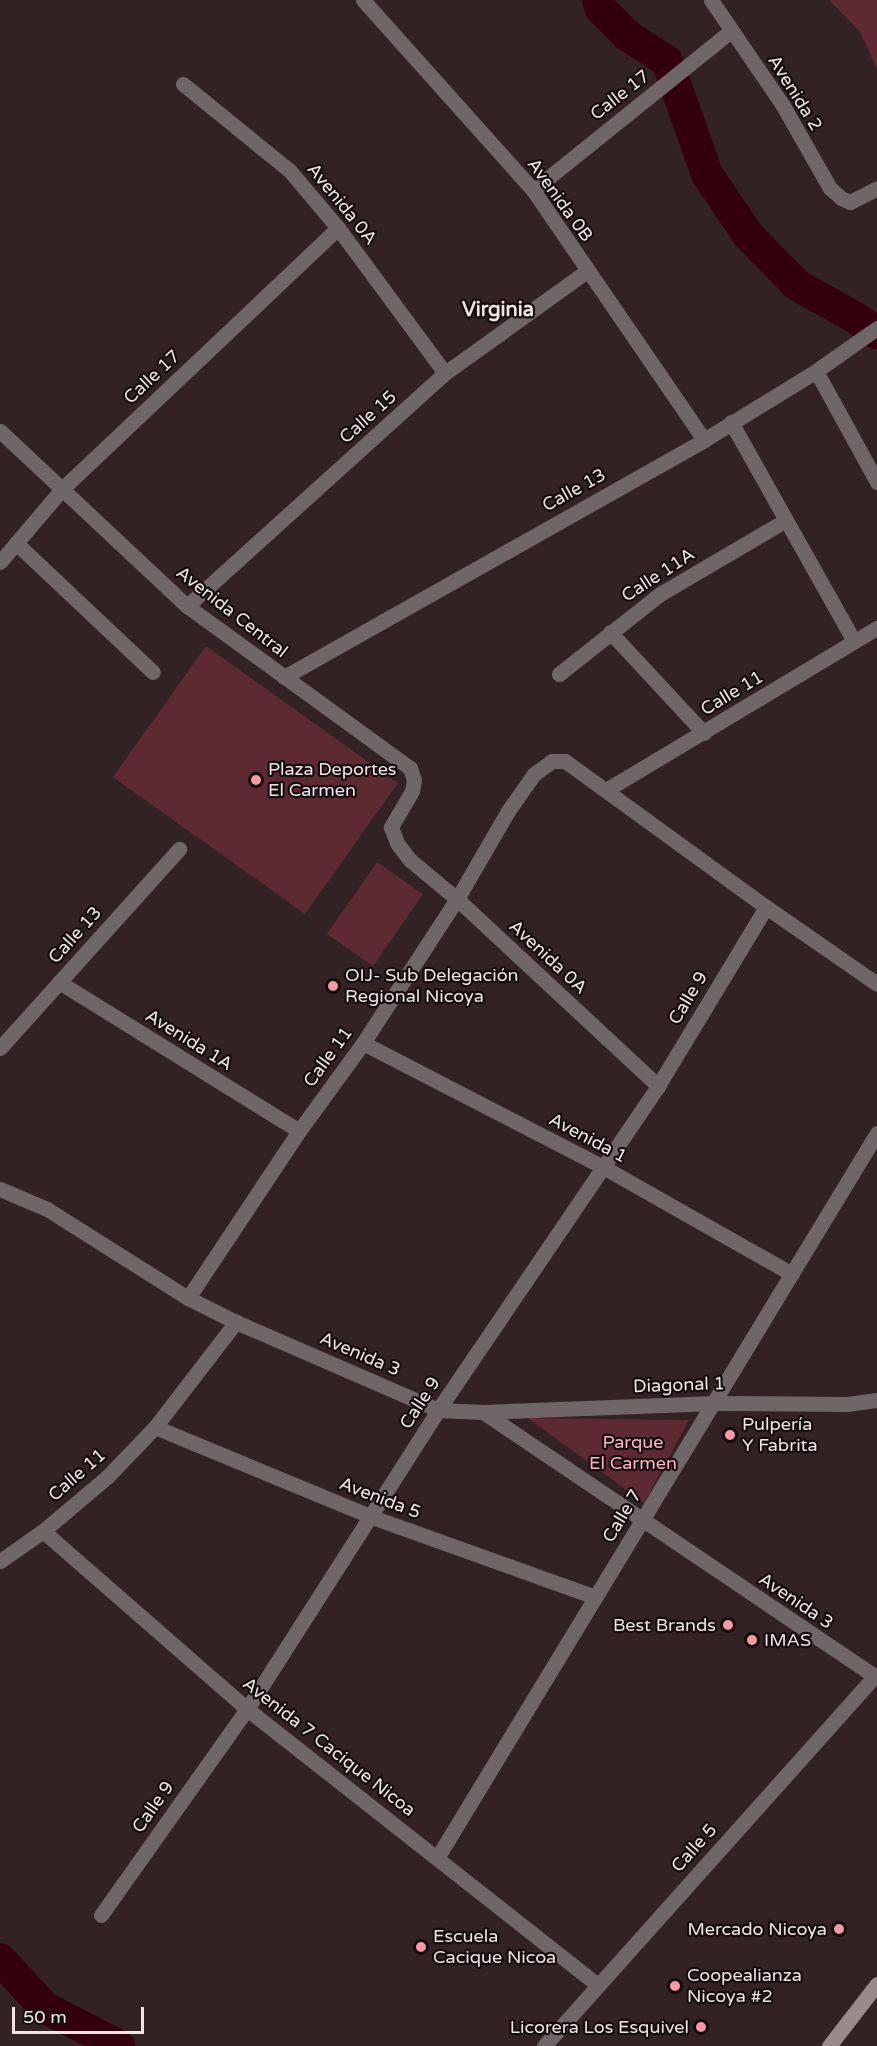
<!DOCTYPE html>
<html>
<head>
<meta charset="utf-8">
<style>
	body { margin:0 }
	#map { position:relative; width:877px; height:2046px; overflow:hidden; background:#322224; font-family:"Varela Round",sans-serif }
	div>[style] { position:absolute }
	.green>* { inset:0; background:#5d2a33 }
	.river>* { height:32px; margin:-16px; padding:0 16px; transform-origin:16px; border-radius:16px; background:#34000e }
	.street>* { height:15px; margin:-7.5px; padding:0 7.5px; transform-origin:7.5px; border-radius:7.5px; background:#706667 }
	.secondary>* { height:15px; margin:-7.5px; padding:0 7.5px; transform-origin:7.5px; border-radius:7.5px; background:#998a8c }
	.dots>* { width:16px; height:16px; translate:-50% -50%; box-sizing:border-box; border:3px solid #150d0e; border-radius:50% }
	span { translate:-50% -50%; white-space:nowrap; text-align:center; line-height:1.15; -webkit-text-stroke:4.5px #150d0e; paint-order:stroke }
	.street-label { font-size:18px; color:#efe3e4 }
	.poi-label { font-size:18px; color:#efe3e4 }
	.left { translate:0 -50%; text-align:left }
	.right { translate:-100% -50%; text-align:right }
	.park-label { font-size:18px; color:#fdb7c0 }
	.neighbourhood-label { font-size:20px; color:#efe3e4; font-weight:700 }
	.scale { position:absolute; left:12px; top:2007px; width:132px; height:27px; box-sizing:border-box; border:3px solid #efe3e4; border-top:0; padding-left:8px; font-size:18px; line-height:21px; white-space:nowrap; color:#efe3e4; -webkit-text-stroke:4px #150d0e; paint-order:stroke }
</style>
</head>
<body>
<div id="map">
	<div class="green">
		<div style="clip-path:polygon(829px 0,877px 0,877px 69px,860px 32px)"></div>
		<div style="clip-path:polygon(206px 646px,398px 783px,305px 914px,113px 777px)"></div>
		<div style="clip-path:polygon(377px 862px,423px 894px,373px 966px,327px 934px)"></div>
		<div style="clip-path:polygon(528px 1418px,689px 1420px,644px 1503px)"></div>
	</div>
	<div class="river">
		<div style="left:598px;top:0;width:9px;rotate:72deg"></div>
		<div style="left:601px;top:9px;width:38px;rotate:45deg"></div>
		<div style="left:628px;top:36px;width:46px;rotate:32.7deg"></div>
		<div style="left:667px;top:61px;width:120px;rotate:70.5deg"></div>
		<div style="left:707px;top:174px;width:73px;rotate:56.1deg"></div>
		<div style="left:748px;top:235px;width:70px;rotate:45.6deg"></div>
		<div style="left:797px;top:285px;width:68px;rotate:29.2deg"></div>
		<div style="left:856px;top:318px;width:26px;rotate:36deg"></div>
		<div style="left:0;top:1959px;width:65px;rotate:47.5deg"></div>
		<div style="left:44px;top:2007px;width:85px;rotate:27.5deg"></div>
	</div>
	<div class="street">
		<div style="left:363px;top:0;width:255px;rotate:48.2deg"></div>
		<div style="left:533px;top:190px;width:303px;rotate:55.6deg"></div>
		<div style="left:711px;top:0;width:126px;rotate:55.7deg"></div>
		<div style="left:782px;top:104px;width:97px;rotate:60.3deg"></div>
		<div style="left:830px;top:188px;width:15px;rotate:42deg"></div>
		<div style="left:841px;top:198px;width:10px;rotate:24deg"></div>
		<div style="left:850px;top:202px;width:30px;rotate:-27deg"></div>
		<div style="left:183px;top:84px;width:138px;rotate:39.1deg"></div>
		<div style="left:290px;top:171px;width:75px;rotate:49.9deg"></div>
		<div style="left:338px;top:228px;width:180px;rotate:53.6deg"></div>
		<div style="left:533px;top:190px;width:254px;rotate:-38.8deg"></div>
		<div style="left:816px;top:371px;width:127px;rotate:61.2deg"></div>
		<div style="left:731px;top:422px;width:251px;rotate:60.7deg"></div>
		<div style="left:0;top:431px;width:256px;rotate:43.1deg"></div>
		<div style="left:187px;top:606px;width:276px;rotate:36deg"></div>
		<div style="left:410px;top:768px;width:13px;rotate:72deg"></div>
		<div style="left:414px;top:780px;width:11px;rotate:100deg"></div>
		<div style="left:412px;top:791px;width:42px;rotate:120.3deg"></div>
		<div style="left:391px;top:827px;width:17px;rotate:69deg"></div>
		<div style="left:397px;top:843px;width:21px;rotate:53deg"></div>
		<div style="left:410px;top:860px;width:61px;rotate:39.7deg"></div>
		<div style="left:457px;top:899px;width:275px;rotate:42.9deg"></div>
		<div style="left:16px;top:543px;width:188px;rotate:43.3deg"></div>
		<div style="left:0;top:562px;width:97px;rotate:-49.6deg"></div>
		<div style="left:63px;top:488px;width:378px;rotate:-43.4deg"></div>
		<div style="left:187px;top:606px;width:348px;rotate:-42.1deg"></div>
		<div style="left:445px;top:373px;width:175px;rotate:-35.7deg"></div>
		<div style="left:610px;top:632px;width:138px;rotate:47.1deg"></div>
		<div style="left:559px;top:674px;width:129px;rotate:-38.4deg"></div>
		<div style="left:660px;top:594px;width:146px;rotate:-30.4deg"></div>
		<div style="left:284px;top:677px;width:482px;rotate:-29.4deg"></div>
		<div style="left:704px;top:440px;width:132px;rotate:-31.6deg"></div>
		<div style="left:816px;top:371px;width:75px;rotate:-35.2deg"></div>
		<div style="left:606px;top:790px;width:316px;rotate:-30.9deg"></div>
		<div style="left:59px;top:982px;width:282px;rotate:31.8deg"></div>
		<div style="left:363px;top:1043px;width:270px;rotate:27.3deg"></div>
		<div style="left:603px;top:1167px;width:217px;rotate:29.5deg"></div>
		<div style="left:0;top:1048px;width:268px;rotate:-48deg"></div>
		<div style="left:0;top:1189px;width:51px;rotate:23.1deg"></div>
		<div style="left:47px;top:1209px;width:167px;rotate:32.3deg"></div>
		<div style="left:188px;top:1298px;width:54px;rotate:26.6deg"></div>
		<div style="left:236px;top:1322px;width:220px;rotate:23.5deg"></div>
		<div style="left:438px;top:1410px;width:45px;rotate:2.5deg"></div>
		<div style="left:483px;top:1412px;width:232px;rotate:-2.2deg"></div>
		<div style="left:715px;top:1403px;width:132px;rotate:0.4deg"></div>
		<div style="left:847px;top:1404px;width:30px;rotate:-8deg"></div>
		<div style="left:188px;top:1298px;width:201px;rotate:-56.4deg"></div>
		<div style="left:299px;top:1131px;width:109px;rotate:-54deg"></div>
		<div style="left:363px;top:1043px;width:172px;rotate:-56.9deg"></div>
		<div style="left:457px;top:899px;width:102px;rotate:-59.9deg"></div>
		<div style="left:508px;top:811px;width:45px;rotate:-54.9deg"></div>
		<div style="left:534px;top:774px;width:22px;rotate:-36deg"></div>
		<div style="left:552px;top:761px;width:13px"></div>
		<div style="left:565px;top:761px;width:248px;rotate:36deg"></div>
		<div style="left:766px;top:907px;width:135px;rotate:34.7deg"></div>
		<div style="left:483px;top:1412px;width:475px;rotate:34deg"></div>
		<div style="left:155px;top:1427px;width:235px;rotate:22.5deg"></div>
		<div style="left:372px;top:1517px;width:237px;rotate:19.7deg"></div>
		<div style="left:43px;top:1531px;width:271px;rotate:41.1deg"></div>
		<div style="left:247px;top:1709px;width:447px;rotate:38.2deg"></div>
		<div style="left:0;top:1561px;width:52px;rotate:-34.9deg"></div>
		<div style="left:43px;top:1531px;width:85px;rotate:-40.2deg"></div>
		<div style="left:108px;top:1476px;width:68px;rotate:-46.2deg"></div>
		<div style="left:155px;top:1427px;width:133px;rotate:-52.4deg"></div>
		<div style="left:437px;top:1858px;width:848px;rotate:-58.75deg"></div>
		<div style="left:101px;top:1915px;width:252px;rotate:-54.7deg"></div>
		<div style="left:247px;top:1709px;width:355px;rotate:-57.4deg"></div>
		<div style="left:438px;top:1410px;width:392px;rotate:-55.8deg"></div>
		<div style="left:658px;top:1086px;width:209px;rotate:-58.9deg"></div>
		<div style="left:544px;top:2046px;width:495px;rotate:-48.2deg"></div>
	</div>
	<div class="secondary">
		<div style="left:829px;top:2046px;width:78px;rotate:-52.3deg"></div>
	</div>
	<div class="dots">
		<div style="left:256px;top:780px;background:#f39aa7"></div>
		<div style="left:333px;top:986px;background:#f39aa7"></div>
		<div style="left:730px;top:1435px;background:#f39aa7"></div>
		<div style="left:728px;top:1625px;background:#f39aa7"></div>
		<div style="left:752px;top:1640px;background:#f39aa7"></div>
		<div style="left:839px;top:1929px;background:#f39aa7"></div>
		<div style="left:421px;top:1947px;background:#f39aa7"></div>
		<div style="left:675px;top:1986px;background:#f39aa7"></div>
		<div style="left:701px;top:2027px;background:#f39aa7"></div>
	</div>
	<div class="street-label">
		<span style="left:795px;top:93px;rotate:58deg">Avenida 2</span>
		<span style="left:620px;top:95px;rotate:-38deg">Calle 17</span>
		<span style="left:560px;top:200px;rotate:54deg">Avenida 0B</span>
		<span style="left:342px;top:204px;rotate:51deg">Avenida 0A</span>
		<span style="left:152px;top:377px;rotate:-43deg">Calle 17</span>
		<span style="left:368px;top:417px;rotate:-42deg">Calle 15</span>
		<span style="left:574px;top:490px;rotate:-29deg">Calle 13</span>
		<span style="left:658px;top:575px;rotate:-33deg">Calle 11A</span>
		<span style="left:232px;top:612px;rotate:38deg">Avenida Central</span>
		<span style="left:732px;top:693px;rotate:-31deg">Calle 11</span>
		<span style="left:75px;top:935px;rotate:-48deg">Calle 13</span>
		<span style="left:548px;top:957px;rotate:43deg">Avenida 0A</span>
		<span style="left:688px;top:998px;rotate:-59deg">Calle 9</span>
		<span style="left:189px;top:1040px;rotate:32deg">Avenida 1A</span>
		<span style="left:328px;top:1057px;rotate:-54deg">Calle 11</span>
		<span style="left:588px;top:1138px;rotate:28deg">Avenida 1</span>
		<span style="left:360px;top:1354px;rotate:23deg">Avenida 3</span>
		<span style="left:679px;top:1385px;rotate:-2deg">Diagonal 1</span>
		<span style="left:420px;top:1403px;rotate:-57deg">Calle 9</span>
		<span style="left:77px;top:1475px;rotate:-41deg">Calle 11</span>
		<span style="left:380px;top:1498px;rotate:21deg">Avenida 5</span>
		<span style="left:622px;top:1516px;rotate:-59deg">Calle 7</span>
		<span style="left:796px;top:1601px;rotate:34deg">Avenida 3</span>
		<span style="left:329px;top:1747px;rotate:38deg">Avenida 7 Cacique Nicoa</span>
		<span style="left:153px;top:1807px;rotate:-55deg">Calle 9</span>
		<span style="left:694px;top:1848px;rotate:-48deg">Calle 5</span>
	</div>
	<div class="poi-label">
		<span class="left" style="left:268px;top:780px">Plaza Deportes<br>El Carmen</span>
		<span class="left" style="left:345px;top:986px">OIJ- Sub Delegación<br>Regional Nicoya</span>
		<span class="left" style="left:742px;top:1435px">Pulpería<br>Y Fabrita</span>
		<span class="right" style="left:716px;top:1625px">Best Brands</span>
		<span class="left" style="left:764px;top:1640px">IMAS</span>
		<span class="right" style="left:827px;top:1929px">Mercado Nicoya</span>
		<span class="left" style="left:433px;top:1947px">Escuela<br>Cacique Nicoa</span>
		<span class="left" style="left:687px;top:1986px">Coopealianza<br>Nicoya #2</span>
		<span class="right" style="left:689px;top:2027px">Licorera Los Esquivel</span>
	</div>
	<div class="park-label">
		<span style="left:633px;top:1453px">Parque<br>El Carmen</span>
	</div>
	<div class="neighbourhood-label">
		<span style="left:498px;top:310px">Virginia</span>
	</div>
	<div class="scale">50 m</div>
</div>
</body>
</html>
